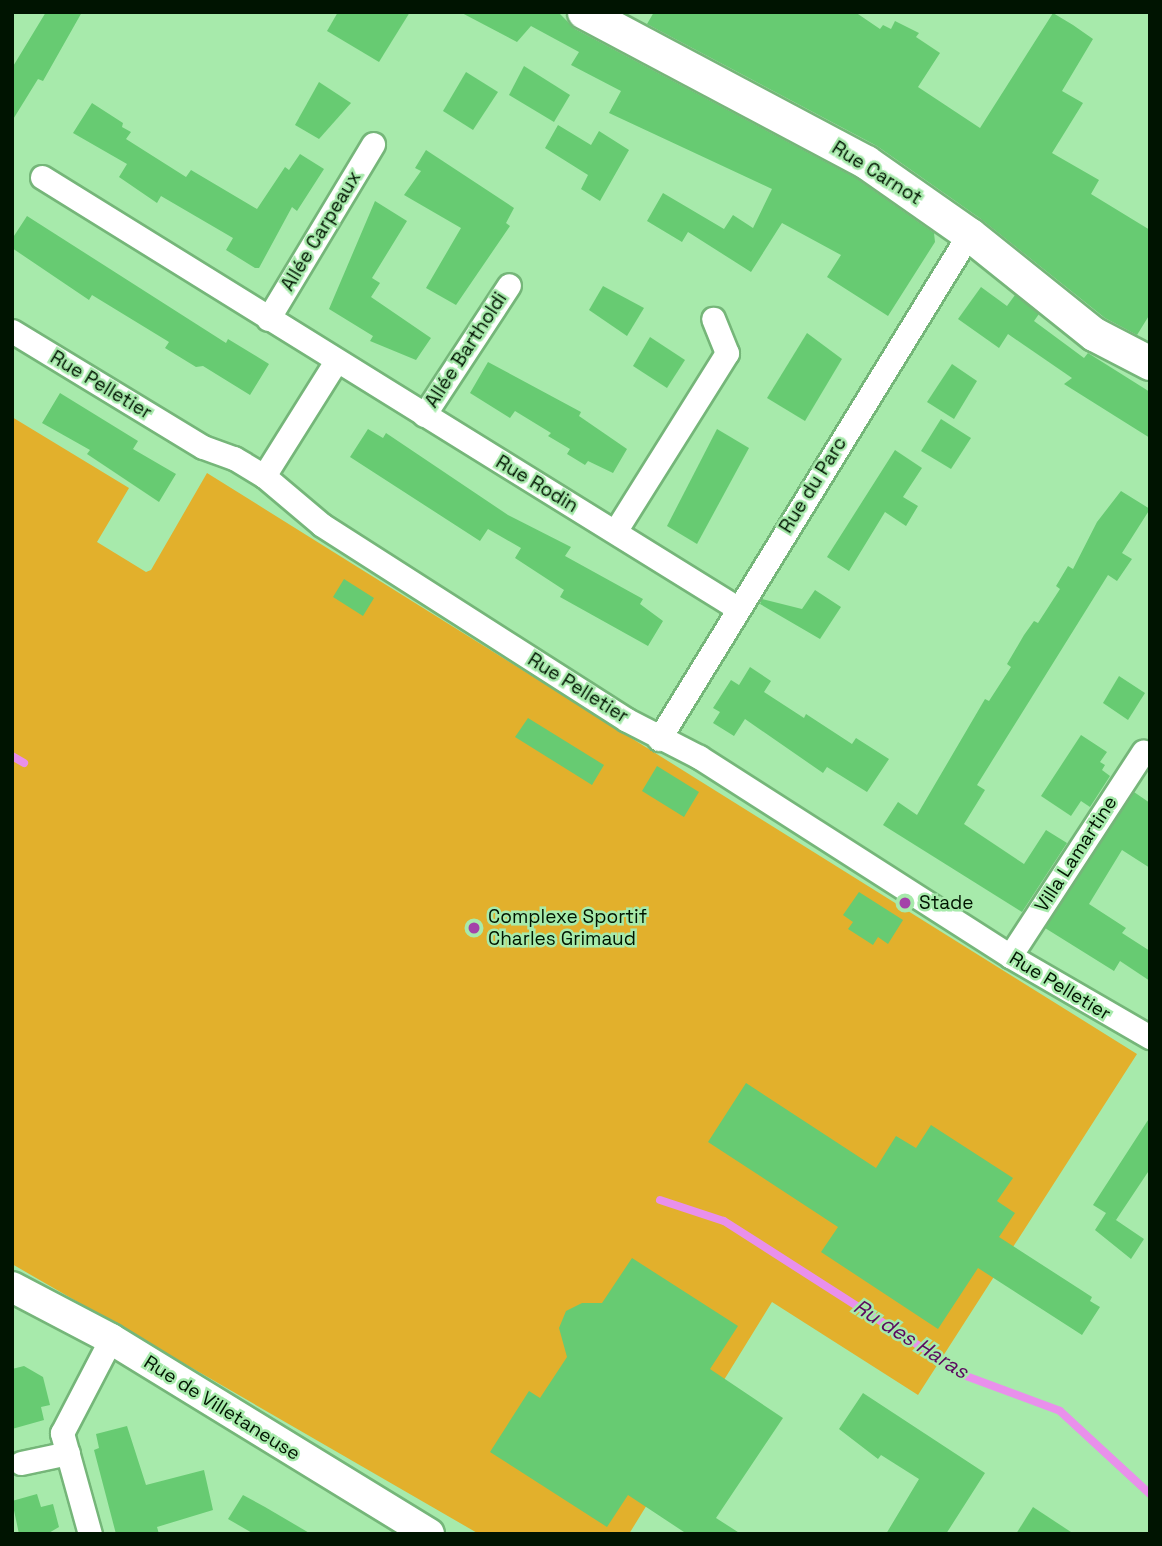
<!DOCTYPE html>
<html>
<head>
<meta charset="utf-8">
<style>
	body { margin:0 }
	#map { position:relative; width:1162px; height:1546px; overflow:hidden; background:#a7eaab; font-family:"Space Grotesk",sans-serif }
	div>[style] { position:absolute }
	.green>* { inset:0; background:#e2b02c }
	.stream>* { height:8px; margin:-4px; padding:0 4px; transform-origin:4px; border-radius:4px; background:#e990eb }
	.building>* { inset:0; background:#67cb72 }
	.roads { filter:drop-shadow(2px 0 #75b679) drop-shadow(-2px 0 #75b679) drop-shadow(0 2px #75b679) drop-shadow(0 -2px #75b679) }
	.minor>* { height:23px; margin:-11.5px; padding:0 11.5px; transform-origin:11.5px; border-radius:11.5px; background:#fff }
	.tertiary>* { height:30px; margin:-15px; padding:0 15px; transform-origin:15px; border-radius:15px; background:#fff }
	.secondary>* { height:33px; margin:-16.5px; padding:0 16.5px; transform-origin:16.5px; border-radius:16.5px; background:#fff }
	.dots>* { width:19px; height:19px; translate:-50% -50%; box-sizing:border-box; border:4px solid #a7eaab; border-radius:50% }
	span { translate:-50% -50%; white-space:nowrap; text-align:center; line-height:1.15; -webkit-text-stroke:5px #a7eaab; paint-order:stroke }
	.street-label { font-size:19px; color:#001401 }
	.poi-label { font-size:19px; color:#001401 }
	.left { translate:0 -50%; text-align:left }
	.water-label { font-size:21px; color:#5b075f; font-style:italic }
	.frame { position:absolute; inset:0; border:14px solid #001401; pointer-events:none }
</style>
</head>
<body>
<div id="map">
	<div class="green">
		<div style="clip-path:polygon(12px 417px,129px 488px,97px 542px,146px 572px,151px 570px,207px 473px,1137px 1054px,918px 1395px,772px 1302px,629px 1534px,479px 1534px,12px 1264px)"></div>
	</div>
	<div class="stream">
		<div style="left:12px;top:756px;width:14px;rotate:30deg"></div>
		<div style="left:660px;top:1200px;width:67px;rotate:18.2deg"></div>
		<div style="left:724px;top:1221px;width:287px;rotate:32.6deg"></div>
		<div style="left:966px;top:1376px;width:100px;rotate:20.4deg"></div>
		<div style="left:1060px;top:1411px;width:122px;rotate:42.7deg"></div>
	</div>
	<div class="building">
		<div style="clip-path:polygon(46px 12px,82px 12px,43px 81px,38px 79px,12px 121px,12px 68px)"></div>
		<div style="clip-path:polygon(338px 12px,410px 12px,379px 62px,327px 31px)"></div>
		<div style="clip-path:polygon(460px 12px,558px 12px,575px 29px,856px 178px,934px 233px,935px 242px,888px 316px,827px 277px,841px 255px,782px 223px,751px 272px,688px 232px,682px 242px,647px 221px,663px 193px,724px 229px,733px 215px,753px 228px,772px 189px,609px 113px,621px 91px,571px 65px,579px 52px,531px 26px,517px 42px)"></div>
		<div style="clip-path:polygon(654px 12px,855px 12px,880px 29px,883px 25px,891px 29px,895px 21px,919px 33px,916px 37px,940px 53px,918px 87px,980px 128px,1053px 13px,1073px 25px,1093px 39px,1062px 91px,1083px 103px,1052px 153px,1099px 180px,1091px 194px,1150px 230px,1150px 314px,1137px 335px,1105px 318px,981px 219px,877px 146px,647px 24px)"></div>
		<div style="clip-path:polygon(524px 66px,570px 95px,554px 122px,509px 95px)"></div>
		<div style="clip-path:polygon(466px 72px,498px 92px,473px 130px,443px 111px)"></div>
		<div style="clip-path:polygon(319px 82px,351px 103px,319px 139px,295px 125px)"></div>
		<div style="clip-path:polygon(92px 103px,123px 123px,122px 127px,131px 132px,126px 139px,186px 177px,191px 170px,257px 209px,285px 167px,289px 170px,300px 154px,324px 169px,297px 211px,292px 207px,259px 268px,255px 268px,226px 250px,233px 238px,161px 196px,157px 203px,119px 177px,127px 164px,73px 133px)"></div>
		<div style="clip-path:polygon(558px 125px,591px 145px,599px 131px,629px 150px,600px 201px,581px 189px,588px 175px,545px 148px)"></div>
		<div style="clip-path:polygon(426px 150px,514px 208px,506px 223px,510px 226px,456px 305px,426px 288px,461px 228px,404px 195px,421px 171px,415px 168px)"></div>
		<div style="clip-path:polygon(375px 201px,407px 221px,372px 278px,380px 283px,371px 297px,431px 338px,416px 360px,370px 341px,373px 336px,329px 309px)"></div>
		<div style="clip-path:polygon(27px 216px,226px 343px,228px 339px,269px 364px,250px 395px,203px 366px,196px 367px,165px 348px,169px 342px,92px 295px,89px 300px,12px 248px,12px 239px)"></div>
		<div style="clip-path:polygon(603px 286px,644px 308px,627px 336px,589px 310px)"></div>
		<div style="clip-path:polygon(981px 287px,1007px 306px,1015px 295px,1039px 314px,1034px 321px,1084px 358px,1088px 353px,1150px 392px,1150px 438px,1064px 384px,1072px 378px,1008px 334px,999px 348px,958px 319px)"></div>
		<div style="clip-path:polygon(807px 333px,842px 359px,805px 421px,767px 398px)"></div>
		<div style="clip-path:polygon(650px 337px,685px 360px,667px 388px,633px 366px)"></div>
		<div style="clip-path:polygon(488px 362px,581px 412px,579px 416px,627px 449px,613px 473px,588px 461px,585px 465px,567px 454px,570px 449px,548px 436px,551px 433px,515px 411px,510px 418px,470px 393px)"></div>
		<div style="clip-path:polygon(952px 364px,977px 381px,954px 419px,927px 402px)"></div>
		<div style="clip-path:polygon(60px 393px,138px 441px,133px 449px,176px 474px,159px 502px,87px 454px,90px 450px,42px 423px)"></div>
		<div style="clip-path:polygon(941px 419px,971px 438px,951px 469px,921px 451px)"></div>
		<div style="clip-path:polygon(368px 429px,383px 438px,386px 433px,508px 515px,571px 547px,565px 556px,643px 599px,640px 604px,663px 621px,648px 646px,560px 597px,564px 590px,515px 558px,521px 548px,488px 529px,480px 541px,350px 457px)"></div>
		<div style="clip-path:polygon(717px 429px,749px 448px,697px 544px,667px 526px)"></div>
		<div style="clip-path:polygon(895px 450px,922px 468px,903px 497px,918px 506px,906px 526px,885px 512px,849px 571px,827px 557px)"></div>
		<div style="clip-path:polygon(1121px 491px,1150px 509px,1122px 553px,1132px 559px,1117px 581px,1108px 575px,977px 785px,985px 790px,964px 824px,1024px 864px,1046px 830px,1067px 843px,1022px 912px,883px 825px,898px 802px,917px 815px,985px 699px,989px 701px,1011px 667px,1007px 664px,1024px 635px,1034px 621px,1038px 623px,1060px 589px,1056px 586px,1068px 566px,1073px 569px,1097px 522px)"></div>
		<div style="clip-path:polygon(344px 579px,374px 598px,363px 616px,333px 597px)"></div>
		<div style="clip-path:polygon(815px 590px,841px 607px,820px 639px,760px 604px,762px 599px,802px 609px)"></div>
		<div style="clip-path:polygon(750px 667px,771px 681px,764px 692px,804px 718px,806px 714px,852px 744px,856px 738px,889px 759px,867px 792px,827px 767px,823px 773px,745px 719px,734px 736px,713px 723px,720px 712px,713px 708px,731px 680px,739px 685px)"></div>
		<div style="clip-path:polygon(1119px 676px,1145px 693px,1128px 720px,1103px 703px)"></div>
		<div style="clip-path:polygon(528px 718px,604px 765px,592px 785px,515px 737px)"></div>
		<div style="clip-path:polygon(1081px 735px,1107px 752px,1100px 762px,1105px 765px,1102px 770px,1110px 776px,1090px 807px,1081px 801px,1071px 816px,1041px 796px)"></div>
		<div style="clip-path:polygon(657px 766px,699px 792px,684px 817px,642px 791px)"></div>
		<div style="clip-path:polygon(1134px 792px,1150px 803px,1150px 868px,1122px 850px,1089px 904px,1126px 928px,1122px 933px,1150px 951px,1150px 981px,1120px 961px,1114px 971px,1045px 928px)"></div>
		<div style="clip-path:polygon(859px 892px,903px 920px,888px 944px,878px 937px,873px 945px,848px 929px,853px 922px,843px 915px)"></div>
		<div style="clip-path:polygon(746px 1083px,876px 1168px,896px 1136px,916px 1148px,931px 1125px,1013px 1178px,997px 1201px,1015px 1213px,999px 1237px,1092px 1297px,1090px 1301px,1100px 1307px,1082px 1335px,978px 1268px,938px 1329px,821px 1252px,838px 1227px,708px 1142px)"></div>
		<div style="clip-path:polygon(1150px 1117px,1150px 1169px,1116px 1220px,1110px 1216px,1144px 1239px,1131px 1259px,1095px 1230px,1106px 1213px,1093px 1205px)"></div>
		<div style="clip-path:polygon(632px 1258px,738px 1326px,710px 1369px,783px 1418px,716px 1518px,741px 1534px,687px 1534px,628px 1495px,607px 1527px,490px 1452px,529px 1391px,540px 1398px,567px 1357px,559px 1328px,566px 1311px,582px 1303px,602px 1303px)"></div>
		<div style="clip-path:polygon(24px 1366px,43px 1377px,50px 1405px,41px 1407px,44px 1420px,12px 1429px,12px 1369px)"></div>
		<div style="clip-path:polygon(863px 1393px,985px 1473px,946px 1534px,886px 1534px,919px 1479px,881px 1455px,878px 1459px,839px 1429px)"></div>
		<div style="clip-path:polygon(127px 1426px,146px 1485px,204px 1470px,213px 1510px,157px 1527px,159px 1534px,116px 1534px,94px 1450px,99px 1448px,96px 1434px)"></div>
		<div style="clip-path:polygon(37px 1494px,41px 1507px,53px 1504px,59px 1527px,47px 1534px,19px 1534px,12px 1501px)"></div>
		<div style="clip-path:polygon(243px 1495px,265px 1507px,311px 1534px,254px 1534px,228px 1519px)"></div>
		<div style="clip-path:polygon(1033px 1507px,1074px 1534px,1016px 1534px)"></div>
	</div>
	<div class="roads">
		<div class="minor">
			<div style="left:42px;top:177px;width:818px;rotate:31.8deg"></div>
			<div style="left:268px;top:319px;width:204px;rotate:-59deg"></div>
			<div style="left:12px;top:331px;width:223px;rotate:31.3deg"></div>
			<div style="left:203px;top:447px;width:33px;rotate:20deg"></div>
			<div style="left:234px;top:458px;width:35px;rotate:31deg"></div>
			<div style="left:264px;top:476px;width:76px;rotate:40.2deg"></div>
			<div style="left:322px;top:525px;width:362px;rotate:32.6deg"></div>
			<div style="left:627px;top:720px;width:81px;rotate:27.2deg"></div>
			<div style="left:699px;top:757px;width:369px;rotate:32.6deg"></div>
			<div style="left:1010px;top:956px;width:162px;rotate:30.1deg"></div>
			<div style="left:424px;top:415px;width:155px;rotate:-56.8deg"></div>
			<div style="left:264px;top:476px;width:133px;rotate:-57.9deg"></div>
			<div style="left:616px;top:530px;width:209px;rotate:-57.9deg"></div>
			<div style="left:727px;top:353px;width:37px;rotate:-112deg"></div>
			<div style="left:659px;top:739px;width:593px;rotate:-58.46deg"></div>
			<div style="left:1010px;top:956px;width:244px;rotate:-56.9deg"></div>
			<div style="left:21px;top:1463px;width:48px;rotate:-12deg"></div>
			<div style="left:90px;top:1534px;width:105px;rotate:-105.5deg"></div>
			<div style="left:62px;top:1433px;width:106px;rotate:-62.5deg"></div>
		</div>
		<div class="tertiary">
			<div style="left:12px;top:1287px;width:112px;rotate:27.7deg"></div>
			<div style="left:111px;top:1339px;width:373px;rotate:31.5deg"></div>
		</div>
		<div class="secondary">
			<div style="left:584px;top:12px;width:319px;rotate:28deg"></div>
			<div style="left:866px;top:162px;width:126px;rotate:35deg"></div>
			<div style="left:969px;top:234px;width:160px;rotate:38.7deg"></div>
			<div style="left:1094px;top:334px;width:63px;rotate:27.4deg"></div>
		</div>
	</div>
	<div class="dots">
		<div style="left:905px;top:903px;background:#a442a9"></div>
		<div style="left:474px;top:928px;background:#a442a9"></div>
	</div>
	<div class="street-label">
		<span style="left:877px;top:173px;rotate:32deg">Rue Carnot</span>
		<span style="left:321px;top:231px;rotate:-59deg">Allée Carpeaux</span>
		<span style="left:466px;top:350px;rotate:-57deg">Allée Bartholdi</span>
		<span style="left:101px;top:385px;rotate:31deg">Rue Pelletier</span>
		<span style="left:537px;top:484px;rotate:31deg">Rue Rodin</span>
		<span style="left:813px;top:485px;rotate:-58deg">Rue du Parc</span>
		<span style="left:578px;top:688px;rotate:32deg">Rue Pelletier</span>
		<span style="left:1076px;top:854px;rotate:-57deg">Villa Lamartine</span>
		<span style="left:1060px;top:986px;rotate:31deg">Rue Pelletier</span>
		<span style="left:222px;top:1408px;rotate:32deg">Rue de Villetaneuse</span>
	</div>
	<div class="poi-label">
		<span class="left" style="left:919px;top:903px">Stade</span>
		<span class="left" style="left:488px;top:928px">Complexe Sportif<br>Charles Grimaud</span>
	</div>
	<div class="water-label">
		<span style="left:911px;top:1339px;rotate:32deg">Ru des Haras</span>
	</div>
	<div class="frame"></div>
</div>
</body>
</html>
